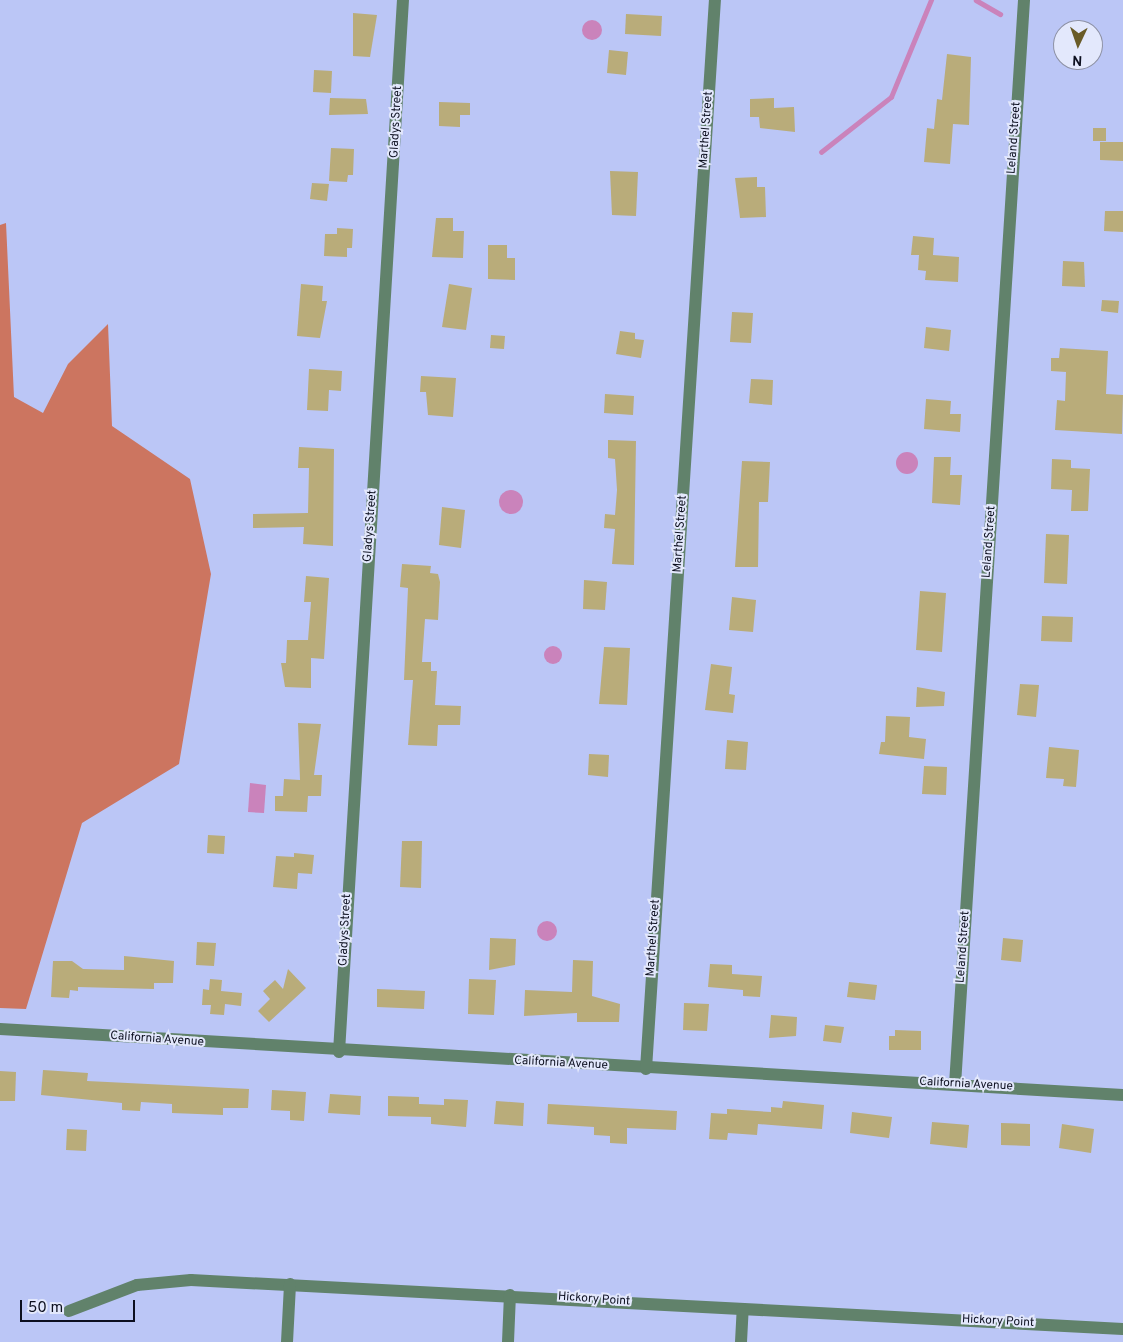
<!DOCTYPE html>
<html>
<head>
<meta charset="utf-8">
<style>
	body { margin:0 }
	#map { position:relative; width:1123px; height:1342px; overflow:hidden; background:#bbc6f6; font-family:Overpass,sans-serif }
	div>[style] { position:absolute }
	.forest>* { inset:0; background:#cc7560 }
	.water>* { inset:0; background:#ca83bb }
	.round { border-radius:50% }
	.stream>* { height:4.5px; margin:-2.25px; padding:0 2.25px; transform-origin:2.25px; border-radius:2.25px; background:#ca83bb }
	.building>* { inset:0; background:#b9ac7a }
	.minor>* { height:12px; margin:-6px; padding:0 6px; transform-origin:6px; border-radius:6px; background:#61826b }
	span { translate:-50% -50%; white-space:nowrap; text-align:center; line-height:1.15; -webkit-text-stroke:4px #e3e8fc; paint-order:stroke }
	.street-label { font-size:12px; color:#0c0f1f }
	.north { position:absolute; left:1053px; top:20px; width:50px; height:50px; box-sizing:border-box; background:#e3e8fc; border:1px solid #8d91a4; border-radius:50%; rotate:183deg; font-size:14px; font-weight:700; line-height:20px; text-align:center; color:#0c0f1f }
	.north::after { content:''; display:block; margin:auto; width:18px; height:22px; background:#695b28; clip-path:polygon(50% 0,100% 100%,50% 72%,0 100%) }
	.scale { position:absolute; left:20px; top:1300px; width:115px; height:22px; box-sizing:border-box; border:2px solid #0c0f1f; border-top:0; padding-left:6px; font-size:15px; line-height:18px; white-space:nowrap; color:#0c0f1f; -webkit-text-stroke:4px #e3e8fc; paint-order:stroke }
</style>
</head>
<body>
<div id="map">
	<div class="forest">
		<div style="clip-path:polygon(6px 223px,14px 397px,43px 413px,68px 364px,108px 324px,112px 426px,190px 479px,211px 574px,179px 764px,82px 823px,26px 1009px,0 1008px,0 225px)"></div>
	</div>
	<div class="water">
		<div class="round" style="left:582px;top:20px;width:20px;height:20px"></div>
		<div class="round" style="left:896px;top:452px;width:22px;height:22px"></div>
		<div class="round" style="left:499px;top:490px;width:24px;height:24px"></div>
		<div class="round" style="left:544px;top:646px;width:18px;height:18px"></div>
		<div style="clip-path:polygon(250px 783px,266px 785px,264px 813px,248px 812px)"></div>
		<div class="round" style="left:537px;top:921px;width:20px;height:20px"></div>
	</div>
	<div class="stream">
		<div style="left:976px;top:0;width:28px;rotate:30deg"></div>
		<div style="left:821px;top:152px;width:89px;rotate:-38.2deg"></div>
		<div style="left:891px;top:97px;width:105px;rotate:-67.6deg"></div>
	</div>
	<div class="building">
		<div style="clip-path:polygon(353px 13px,377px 15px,370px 57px,353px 56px)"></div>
		<div style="clip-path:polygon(626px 14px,662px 16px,661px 36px,625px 34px)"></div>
		<div style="clip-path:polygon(609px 50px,628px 52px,626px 75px,607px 73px)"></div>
		<div style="clip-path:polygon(947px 54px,971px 57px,969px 125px,953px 124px,950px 164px,924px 162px,927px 128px,934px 129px,937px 99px,942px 100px)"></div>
		<div style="clip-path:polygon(314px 70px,332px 71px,331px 93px,313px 92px)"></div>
		<div style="clip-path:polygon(330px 98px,366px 99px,368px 114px,329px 115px)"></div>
		<div style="clip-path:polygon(774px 98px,774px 108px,794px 107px,795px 132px,760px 128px,759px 117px,750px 117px,750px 99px)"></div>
		<div style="clip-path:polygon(439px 102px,470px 103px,470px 115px,460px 115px,460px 127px,439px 126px)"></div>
		<div style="clip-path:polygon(1093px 128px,1106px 128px,1106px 141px,1093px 141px)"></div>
		<div style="clip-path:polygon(1100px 142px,1123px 142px,1123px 161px,1100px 160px)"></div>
		<div style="clip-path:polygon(331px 148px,354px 149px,353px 175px,348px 175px,347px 182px,329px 181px)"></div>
		<div style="clip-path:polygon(610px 171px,638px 172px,636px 216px,612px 215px)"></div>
		<div style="clip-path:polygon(757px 177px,757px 187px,765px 187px,766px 217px,740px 218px,735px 178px)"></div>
		<div style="clip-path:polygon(312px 183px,329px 184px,327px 201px,310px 199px)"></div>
		<div style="clip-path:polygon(1105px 211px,1123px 211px,1123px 232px,1104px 231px)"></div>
		<div style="clip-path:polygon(436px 218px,453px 218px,453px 231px,464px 231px,463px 258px,432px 257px)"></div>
		<div style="clip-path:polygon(337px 228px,353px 229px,352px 248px,347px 248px,347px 257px,324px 256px,325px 234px,337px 234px)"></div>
		<div style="clip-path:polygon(913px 236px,934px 238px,933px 255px,959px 257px,958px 282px,925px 280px,926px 271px,918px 270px,919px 255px,911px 255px)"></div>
		<div style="clip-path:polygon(488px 245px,507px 245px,507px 258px,515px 258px,515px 280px,488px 279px)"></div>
		<div style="clip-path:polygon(1063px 261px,1084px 262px,1085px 287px,1062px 286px)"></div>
		<div style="clip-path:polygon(301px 284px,323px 286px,322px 301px,327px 301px,320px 338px,297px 336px)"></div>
		<div style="clip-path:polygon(449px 284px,472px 288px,466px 330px,442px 327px)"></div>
		<div style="clip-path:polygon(1102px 300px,1119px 301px,1118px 313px,1101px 311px)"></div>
		<div style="clip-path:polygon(732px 312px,753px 313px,751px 343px,730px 342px)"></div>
		<div style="clip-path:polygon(926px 327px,951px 330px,949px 351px,924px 348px)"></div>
		<div style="clip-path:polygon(620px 331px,635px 333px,635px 339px,644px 340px,641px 358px,616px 354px)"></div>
		<div style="clip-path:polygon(491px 335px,505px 336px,504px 349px,490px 348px)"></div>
		<div style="clip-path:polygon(1060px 348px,1108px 351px,1106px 394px,1123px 395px,1122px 434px,1055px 430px,1057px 400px,1065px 401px,1066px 372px,1051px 371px,1051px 358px,1059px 358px)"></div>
		<div style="clip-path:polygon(309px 369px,342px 371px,341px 391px,329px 390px,328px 411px,307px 410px)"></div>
		<div style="clip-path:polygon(421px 376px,456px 378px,453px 417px,428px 415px,426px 392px,420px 392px)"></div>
		<div style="clip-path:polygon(751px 379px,773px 380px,772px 405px,749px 403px)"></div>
		<div style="clip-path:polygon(605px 394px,634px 396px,633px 415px,604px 413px)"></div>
		<div style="clip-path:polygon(926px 399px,951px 401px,950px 414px,961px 414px,960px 432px,924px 429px)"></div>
		<div style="clip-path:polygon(608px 440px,636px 441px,634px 565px,612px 564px,615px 529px,604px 528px,605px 514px,615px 515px,617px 490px,615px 459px,608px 458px)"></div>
		<div style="clip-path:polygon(299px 447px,334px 449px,333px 546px,303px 544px,304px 527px,253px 528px,253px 514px,308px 513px,309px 468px,298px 468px)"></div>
		<div style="clip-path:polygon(934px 457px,951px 457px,950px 475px,962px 475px,960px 505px,932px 503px)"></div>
		<div style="clip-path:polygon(1052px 459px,1071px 460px,1071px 468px,1090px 469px,1088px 511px,1071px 511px,1072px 490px,1051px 489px)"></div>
		<div style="clip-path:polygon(742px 461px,770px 462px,768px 502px,759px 502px,758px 567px,735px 567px)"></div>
		<div style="clip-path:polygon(442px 507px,465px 510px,461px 548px,439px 545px)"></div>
		<div style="clip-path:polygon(1046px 534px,1069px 535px,1067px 584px,1044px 583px)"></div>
		<div style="clip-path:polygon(402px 564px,431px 566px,430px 573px,438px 574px,440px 582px,438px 620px,425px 619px,422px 662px,431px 662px,431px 671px,437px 671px,435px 705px,461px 706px,460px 725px,438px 725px,437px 746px,408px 745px,413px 680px,404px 680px,408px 588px,400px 587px)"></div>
		<div style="clip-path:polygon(306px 576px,329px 578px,324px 659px,311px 658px,311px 688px,285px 687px,281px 663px,286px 663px,287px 640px,308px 640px,311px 602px,304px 602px)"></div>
		<div style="clip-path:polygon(584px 580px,607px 582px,605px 610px,583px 609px)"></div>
		<div style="clip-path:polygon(920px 591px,946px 593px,942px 652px,916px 650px)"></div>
		<div style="clip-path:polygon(732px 597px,756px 600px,753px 632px,729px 630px)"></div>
		<div style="clip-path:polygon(1042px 616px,1073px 617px,1072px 642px,1041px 641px)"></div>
		<div style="clip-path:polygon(604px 647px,630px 648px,627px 705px,599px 704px)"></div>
		<div style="clip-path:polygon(711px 664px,732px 667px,729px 694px,735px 695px,733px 713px,705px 710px)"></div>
		<div style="clip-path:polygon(1020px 684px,1039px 685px,1036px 717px,1017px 715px)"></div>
		<div style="clip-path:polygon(917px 687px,945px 692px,944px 706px,916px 707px)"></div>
		<div style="clip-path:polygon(886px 716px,910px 717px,909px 737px,926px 739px,924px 759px,879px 754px,881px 742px,885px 742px)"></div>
		<div style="clip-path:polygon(298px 723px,321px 724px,314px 775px,322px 775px,321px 796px,308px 796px,307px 812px,275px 811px,275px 796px,283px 796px,284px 779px,300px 780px)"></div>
		<div style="clip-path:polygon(727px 740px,748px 742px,746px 770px,725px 769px)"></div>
		<div style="clip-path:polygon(1049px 747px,1079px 750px,1076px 787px,1063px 786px,1064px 779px,1046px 778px)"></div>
		<div style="clip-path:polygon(589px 754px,609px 755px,608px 777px,588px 775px)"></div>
		<div style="clip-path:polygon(924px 766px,947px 767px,946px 795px,922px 794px)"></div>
		<div style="clip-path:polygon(208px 835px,225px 836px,224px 854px,207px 853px)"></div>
		<div style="clip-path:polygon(402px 841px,422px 841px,421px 888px,400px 887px)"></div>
		<div style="clip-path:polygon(294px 853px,314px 855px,312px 874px,298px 873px,297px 889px,273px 887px,276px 856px,294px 857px)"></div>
		<div style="clip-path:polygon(490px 938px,516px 939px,515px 965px,489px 970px)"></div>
		<div style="clip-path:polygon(1003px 938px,1023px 940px,1021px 962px,1001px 960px)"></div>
		<div style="clip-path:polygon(197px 942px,216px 943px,214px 966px,196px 965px)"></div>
		<div style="clip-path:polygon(124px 956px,174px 961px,173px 983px,154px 983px,154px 989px,78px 987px,78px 991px,70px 990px,69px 998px,51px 997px,53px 961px,72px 961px,83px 969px,124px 970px)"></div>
		<div style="clip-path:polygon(573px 960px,593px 961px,592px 996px,620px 1004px,619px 1022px,577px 1022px,577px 1013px,524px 1016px,525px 990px,572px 992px)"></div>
		<div style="clip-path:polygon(710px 964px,732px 965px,732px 974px,762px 976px,760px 997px,743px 996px,743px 990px,708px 987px)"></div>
		<div style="clip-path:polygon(288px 969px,306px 988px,269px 1022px,258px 1011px,270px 999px,263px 991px,275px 980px,283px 989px)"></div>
		<div style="clip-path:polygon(210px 979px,222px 980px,221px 991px,242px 993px,241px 1006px,225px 1004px,224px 1015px,210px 1014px,211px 1005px,202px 1005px,203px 989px,209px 990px)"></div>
		<div style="clip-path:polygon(469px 979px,496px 980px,494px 1015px,468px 1014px)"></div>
		<div style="clip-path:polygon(849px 982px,877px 985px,875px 1000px,847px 997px)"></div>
		<div style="clip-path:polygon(377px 989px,425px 991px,424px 1009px,377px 1007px)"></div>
		<div style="clip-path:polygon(684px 1003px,709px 1004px,707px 1031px,683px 1030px)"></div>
		<div style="clip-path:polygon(771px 1015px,797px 1017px,796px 1036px,769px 1038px)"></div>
		<div style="clip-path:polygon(825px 1025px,844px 1027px,841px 1043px,823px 1041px)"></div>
		<div style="clip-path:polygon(895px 1030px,921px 1031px,921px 1050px,889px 1050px,889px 1036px,895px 1036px)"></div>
		<div style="clip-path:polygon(43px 1070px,88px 1073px,87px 1081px,249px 1089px,248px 1108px,223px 1108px,223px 1115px,172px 1113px,172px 1104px,141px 1102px,140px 1111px,122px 1110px,122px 1103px,41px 1095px)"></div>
		<div style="clip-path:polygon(0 1071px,16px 1072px,15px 1101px,0 1101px)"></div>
		<div style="clip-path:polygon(272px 1090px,306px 1092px,304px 1121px,290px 1120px,290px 1111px,271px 1110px)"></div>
		<div style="clip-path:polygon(330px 1094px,361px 1096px,360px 1115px,328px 1113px)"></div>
		<div style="clip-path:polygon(388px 1096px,419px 1097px,419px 1104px,444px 1105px,444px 1099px,468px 1100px,466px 1127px,431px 1124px,431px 1117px,388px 1116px)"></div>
		<div style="clip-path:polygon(496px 1101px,524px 1103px,523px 1126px,494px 1124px)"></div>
		<div style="clip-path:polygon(783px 1101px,824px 1105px,822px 1129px,758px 1124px,757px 1135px,728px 1133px,727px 1140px,709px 1139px,711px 1113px,727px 1114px,727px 1109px,771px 1112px,771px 1107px,782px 1108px)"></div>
		<div style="clip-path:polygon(548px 1104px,677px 1111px,676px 1130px,627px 1128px,627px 1144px,610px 1143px,610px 1136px,594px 1135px,594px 1127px,547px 1124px)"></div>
		<div style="clip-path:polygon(852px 1112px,892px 1117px,889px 1138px,850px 1133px)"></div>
		<div style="clip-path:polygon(932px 1122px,969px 1125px,967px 1148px,930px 1144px)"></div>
		<div style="clip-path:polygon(1001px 1123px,1030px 1124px,1030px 1146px,1001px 1145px)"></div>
		<div style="clip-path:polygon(1062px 1124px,1094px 1129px,1091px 1153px,1059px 1148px)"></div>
		<div style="clip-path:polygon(67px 1129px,87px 1130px,86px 1151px,66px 1150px)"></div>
	</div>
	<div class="minor">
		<div style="left:0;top:1029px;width:1125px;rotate:3.36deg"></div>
		<div style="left:339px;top:1052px;width:1054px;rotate:-86.52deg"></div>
		<div style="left:646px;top:1069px;width:1071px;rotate:-86.31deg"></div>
		<div style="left:955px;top:1085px;width:1087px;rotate:-86.36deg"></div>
		<div style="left:69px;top:1311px;width:73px;rotate:-20.9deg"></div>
		<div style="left:137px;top:1285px;width:54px;rotate:-5.3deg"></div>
		<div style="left:191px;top:1280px;width:933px;rotate:3.01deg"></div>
		<div style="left:287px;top:1342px;width:58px;rotate:-87deg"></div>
		<div style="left:508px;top:1342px;width:47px;rotate:-87.6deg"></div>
		<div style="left:741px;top:1342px;width:33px;rotate:-87deg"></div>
	</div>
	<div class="street-label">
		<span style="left:397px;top:122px;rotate:-87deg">Gladys Street</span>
		<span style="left:707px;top:130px;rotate:-86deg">Marthel Street</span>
		<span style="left:1015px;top:138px;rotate:-86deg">Leland Street</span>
		<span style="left:371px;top:526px;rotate:-86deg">Gladys Street</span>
		<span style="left:681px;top:534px;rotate:-86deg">Marthel Street</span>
		<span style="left:990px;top:542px;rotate:-86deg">Leland Street</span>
		<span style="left:346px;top:930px;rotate:-87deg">Gladys Street</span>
		<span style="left:654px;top:938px;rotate:-86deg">Marthel Street</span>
		<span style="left:964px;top:947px;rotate:-86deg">Leland Street</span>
		<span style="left:157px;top:1040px;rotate:4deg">California Avenue</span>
		<span style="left:561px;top:1064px;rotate:3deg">California Avenue</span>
		<span style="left:966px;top:1085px;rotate:3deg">California Avenue</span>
		<span style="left:594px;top:1300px;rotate:4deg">Hickory Point</span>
		<span style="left:998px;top:1322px;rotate:3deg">Hickory Point</span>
	</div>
	<div class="north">N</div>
	<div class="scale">50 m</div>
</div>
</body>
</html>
